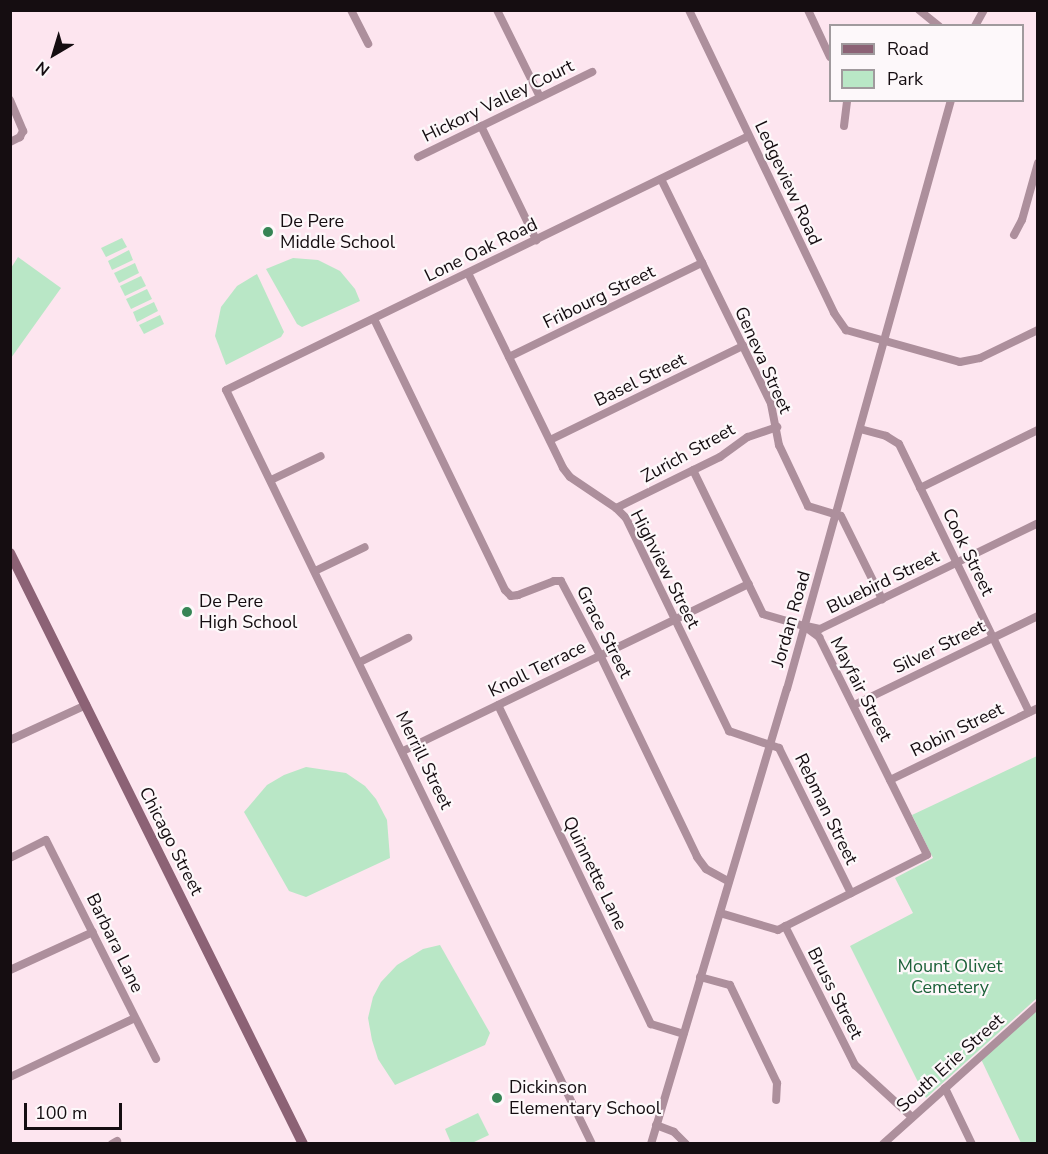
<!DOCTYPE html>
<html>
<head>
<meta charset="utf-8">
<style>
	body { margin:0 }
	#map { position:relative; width:1048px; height:1154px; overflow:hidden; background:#fde5ef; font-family:"Nunito Sans",sans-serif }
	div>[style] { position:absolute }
	.green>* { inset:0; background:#b9e7c6 }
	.street>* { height:8px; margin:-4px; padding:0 4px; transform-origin:4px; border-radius:4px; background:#ad8f9c }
	.secondary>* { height:10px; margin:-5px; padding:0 5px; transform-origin:5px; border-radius:5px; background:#8c6275 }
	.dots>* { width:16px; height:16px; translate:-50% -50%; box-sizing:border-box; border:3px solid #fdf8fa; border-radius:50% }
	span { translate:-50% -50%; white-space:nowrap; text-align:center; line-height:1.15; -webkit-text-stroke:4.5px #fdf8fa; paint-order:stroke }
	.street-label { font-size:18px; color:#150d11 }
	.poi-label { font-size:18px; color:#150d11 }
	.left { translate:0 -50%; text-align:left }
	.park-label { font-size:18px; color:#1d623a }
	.frame { position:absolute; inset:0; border:12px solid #150d11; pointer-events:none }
	.legend { position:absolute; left:829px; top:24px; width:195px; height:78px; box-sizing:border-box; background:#fdf8fa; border:2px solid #a09a9d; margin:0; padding:8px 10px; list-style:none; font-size:18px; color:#150d11 }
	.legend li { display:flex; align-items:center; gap:12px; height:30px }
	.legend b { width:30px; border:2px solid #a09a9d }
	.north { position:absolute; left:24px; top:24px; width:60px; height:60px; -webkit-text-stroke:4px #fdf8fa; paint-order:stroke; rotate:218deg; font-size:16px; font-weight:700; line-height:24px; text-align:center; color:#150d11 }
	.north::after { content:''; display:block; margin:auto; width:21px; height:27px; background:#150d11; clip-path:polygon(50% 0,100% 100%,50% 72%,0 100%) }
	.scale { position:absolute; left:24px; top:1103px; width:98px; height:27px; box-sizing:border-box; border:3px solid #150d11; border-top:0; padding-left:8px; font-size:18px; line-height:21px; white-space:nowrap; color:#150d11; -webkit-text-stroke:4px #fdf8fa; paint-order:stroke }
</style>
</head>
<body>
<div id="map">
	<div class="green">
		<div style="clip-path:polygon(122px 238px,127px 247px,106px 257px,101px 248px)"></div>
		<div style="clip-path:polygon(129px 250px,133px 260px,112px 270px,108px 261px)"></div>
		<div style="clip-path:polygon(18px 257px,61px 288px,11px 358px,11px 268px)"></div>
		<div style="clip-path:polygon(293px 258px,318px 260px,340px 271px,355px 289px,360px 301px,302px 327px,297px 324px,266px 269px)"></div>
		<div style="clip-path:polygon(135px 263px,139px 273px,119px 283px,114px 273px)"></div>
		<div style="clip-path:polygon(257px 274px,284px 332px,281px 337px,226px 365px,215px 336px,221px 307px,237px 286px)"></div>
		<div style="clip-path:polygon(141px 276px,146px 286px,125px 296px,120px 286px)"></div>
		<div style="clip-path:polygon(147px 289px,152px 299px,131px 309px,126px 299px)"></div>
		<div style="clip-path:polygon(154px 302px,158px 311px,137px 322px,133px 312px)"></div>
		<div style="clip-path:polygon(160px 315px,164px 324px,144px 334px,139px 325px)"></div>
		<div style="clip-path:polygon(1037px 756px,1037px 998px,926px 1098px,850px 946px,913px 913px,895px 878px,933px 858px,912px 815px)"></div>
		<div style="clip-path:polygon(306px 767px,346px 773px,365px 786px,376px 799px,387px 820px,390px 858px,306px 897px,289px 891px,244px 812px,267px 785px,284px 775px)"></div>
		<div style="clip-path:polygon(440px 945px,490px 1033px,485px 1045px,395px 1085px,378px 1059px,372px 1040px,368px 1018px,373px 997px,381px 982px,397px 965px,423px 949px)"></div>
		<div style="clip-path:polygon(1037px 1005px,1037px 1143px,1021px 1143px,980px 1057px)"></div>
		<div style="clip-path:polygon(478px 1113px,489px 1135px,472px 1143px,451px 1143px,445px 1129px)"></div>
	</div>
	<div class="street">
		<div style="left:351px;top:10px;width:38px;rotate:63deg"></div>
		<div style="left:497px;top:10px;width:97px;rotate:63.7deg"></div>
		<div style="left:689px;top:10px;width:336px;rotate:64.4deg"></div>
		<div style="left:834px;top:313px;width:21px;rotate:55deg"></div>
		<div style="left:846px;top:330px;width:118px;rotate:15.7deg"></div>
		<div style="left:960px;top:362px;width:20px;rotate:-11deg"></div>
		<div style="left:980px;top:358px;width:64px;rotate:-25.8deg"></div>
		<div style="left:808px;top:10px;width:52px;rotate:64.9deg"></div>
		<div style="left:919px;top:10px;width:26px;rotate:39deg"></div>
		<div style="left:975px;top:26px;width:18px;rotate:-61deg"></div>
		<div style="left:10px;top:100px;width:34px;rotate:67deg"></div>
		<div style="left:23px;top:131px;width:7px;rotate:117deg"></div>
		<div style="left:20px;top:137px;width:11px;rotate:153deg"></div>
		<div style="left:481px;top:126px;width:127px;rotate:64.2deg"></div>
		<div style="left:844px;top:126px;width:26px;rotate:-83deg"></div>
		<div style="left:418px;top:157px;width:194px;rotate:-26deg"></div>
		<div style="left:661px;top:179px;width:250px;rotate:63.9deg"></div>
		<div style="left:771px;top:404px;width:42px;rotate:79deg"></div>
		<div style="left:779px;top:445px;width:68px;rotate:64.6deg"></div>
		<div style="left:808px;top:506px;width:34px;rotate:17deg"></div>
		<div style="left:841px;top:516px;width:93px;rotate:63.7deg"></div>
		<div style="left:1014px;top:235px;width:17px;rotate:-62deg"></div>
		<div style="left:1022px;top:220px;width:59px;rotate:-74.3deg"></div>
		<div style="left:468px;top:273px;width:217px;rotate:64deg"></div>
		<div style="left:563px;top:468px;width:11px;rotate:52deg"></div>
		<div style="left:570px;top:477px;width:55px;rotate:34deg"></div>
		<div style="left:616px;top:508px;width:14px;rotate:45deg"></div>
		<div style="left:626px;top:518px;width:237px;rotate:64.2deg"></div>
		<div style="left:729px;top:731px;width:53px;rotate:18.8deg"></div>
		<div style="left:779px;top:748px;width:162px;rotate:63.6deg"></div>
		<div style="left:374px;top:319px;width:301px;rotate:64.2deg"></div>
		<div style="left:505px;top:590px;width:8px;rotate:45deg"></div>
		<div style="left:511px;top:596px;width:7px;rotate:-8deg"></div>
		<div style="left:518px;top:595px;width:39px;rotate:-21deg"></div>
		<div style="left:554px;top:581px;width:7px"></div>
		<div style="left:561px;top:581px;width:84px;rotate:62.2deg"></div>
		<div style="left:600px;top:655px;width:224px;rotate:64.3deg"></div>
		<div style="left:697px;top:857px;width:15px;rotate:53deg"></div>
		<div style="left:706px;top:869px;width:26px;rotate:29deg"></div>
		<div style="left:509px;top:357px;width:215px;rotate:-26deg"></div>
		<div style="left:860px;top:429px;width:27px;rotate:15deg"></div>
		<div style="left:886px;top:436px;width:15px;rotate:32deg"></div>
		<div style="left:899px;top:444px;width:298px;rotate:64.1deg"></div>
		<div style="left:550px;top:440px;width:215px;rotate:-26deg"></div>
		<div style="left:693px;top:470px;width:160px;rotate:64.1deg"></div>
		<div style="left:763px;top:614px;width:43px;rotate:16.3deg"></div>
		<div style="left:804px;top:626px;width:19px;rotate:36deg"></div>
		<div style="left:819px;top:637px;width:243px;rotate:63.6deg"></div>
		<div style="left:927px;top:855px;width:167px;rotate:153.3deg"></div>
		<div style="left:778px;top:930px;width:60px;rotate:-163.7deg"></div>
		<div style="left:271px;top:480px;width:55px;rotate:-25.6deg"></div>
		<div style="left:920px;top:488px;width:131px;rotate:-26.2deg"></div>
		<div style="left:616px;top:508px;width:116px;rotate:-26.1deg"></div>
		<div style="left:720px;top:457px;width:34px;rotate:-36deg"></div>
		<div style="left:748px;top:437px;width:31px;rotate:-19deg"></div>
		<div style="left:315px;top:571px;width:55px;rotate:-25.6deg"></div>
		<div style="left:806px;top:626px;width:14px;rotate:12deg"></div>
		<div style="left:820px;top:629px;width:242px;rotate:-25.9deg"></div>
		<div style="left:360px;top:662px;width:54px;rotate:-26.6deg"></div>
		<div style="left:498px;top:705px;width:354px;rotate:64.4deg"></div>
		<div style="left:651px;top:1024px;width:34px;rotate:17deg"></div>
		<div style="left:854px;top:705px;width:204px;rotate:-25.8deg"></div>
		<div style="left:10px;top:740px;width:84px;rotate:-24.7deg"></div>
		<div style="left:403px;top:751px;width:384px;rotate:-25.8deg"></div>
		<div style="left:890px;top:780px;width:165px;rotate:-25.9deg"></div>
		<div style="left:10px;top:858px;width:40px;rotate:-26.6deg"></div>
		<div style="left:46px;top:840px;width:245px;rotate:63.3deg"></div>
		<div style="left:785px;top:926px;width:156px;rotate:63.3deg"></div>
		<div style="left:855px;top:1065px;width:77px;rotate:42.4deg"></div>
		<div style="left:10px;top:970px;width:91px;rotate:-24.6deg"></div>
		<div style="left:700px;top:977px;width:31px;rotate:15deg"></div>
		<div style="left:730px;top:985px;width:109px;rotate:64.4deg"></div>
		<div style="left:777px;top:1083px;width:17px;rotate:93deg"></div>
		<div style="left:10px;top:1077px;width:138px;rotate:-25.3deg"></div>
		<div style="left:945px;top:1088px;width:62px;rotate:64.3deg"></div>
		<div style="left:656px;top:1125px;width:19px;rotate:21deg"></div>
		<div style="left:674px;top:1132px;width:17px;rotate:45deg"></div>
		<div style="left:112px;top:1144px;width:6px;rotate:-31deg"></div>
		<div style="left:592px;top:1144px;width:838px;rotate:-115.89deg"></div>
		<div style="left:226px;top:390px;width:581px;rotate:-25.9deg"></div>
		<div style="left:651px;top:1144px;width:475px;rotate:-73.4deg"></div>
		<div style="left:787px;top:689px;width:611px;rotate:-74.44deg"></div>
		<div style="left:883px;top:1144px;width:208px;rotate:-41.9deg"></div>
	</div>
	<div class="secondary">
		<div style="left:10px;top:553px;width:660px;rotate:63.63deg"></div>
	</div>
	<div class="dots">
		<div style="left:268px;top:232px;background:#368555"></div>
		<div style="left:187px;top:612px;background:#368555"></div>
		<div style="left:497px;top:1098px;background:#368555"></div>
	</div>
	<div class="street-label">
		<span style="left:498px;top:101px;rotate:-26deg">Hickory Valley Court</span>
		<span style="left:788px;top:183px;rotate:65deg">Ledgeview Road</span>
		<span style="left:481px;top:250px;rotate:-26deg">Lone Oak Road</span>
		<span style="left:599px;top:297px;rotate:-26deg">Fribourg Street</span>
		<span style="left:763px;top:360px;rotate:66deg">Geneva Street</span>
		<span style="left:640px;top:380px;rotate:-26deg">Basel Street</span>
		<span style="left:688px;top:453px;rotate:-29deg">Zurich Street</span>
		<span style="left:968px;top:552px;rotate:64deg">Cook Street</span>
		<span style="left:665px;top:569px;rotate:63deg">Highview Street</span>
		<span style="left:883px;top:582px;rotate:-26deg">Bluebird Street</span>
		<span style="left:791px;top:619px;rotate:-74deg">Jordan Road</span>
		<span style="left:604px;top:632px;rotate:63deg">Grace Street</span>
		<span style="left:939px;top:647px;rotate:-26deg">Silver Street</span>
		<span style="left:537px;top:669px;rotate:-26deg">Knoll Terrace</span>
		<span style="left:861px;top:689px;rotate:63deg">Mayfair Street</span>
		<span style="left:957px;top:730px;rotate:-26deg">Robin Street</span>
		<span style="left:424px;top:760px;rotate:64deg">Merrill Street</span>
		<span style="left:826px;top:809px;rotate:64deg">Rebman Street</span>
		<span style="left:171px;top:841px;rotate:63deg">Chicago Street</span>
		<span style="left:595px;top:873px;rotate:64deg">Quinnette Lane</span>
		<span style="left:115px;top:943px;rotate:64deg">Barbara Lane</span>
		<span style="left:835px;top:993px;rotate:63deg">Bruss Street</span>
		<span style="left:950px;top:1063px;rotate:-42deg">South Erie Street</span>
	</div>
	<div class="poi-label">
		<span class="left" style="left:280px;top:232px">De Pere<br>Middle School</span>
		<span class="left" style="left:199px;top:612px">De Pere<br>High School</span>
		<span class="left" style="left:509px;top:1098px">Dickinson<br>Elementary School</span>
	</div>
	<div class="park-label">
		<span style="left:950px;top:977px">Mount Olivet<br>Cemetery</span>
	</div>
	<div class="frame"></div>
	<ul class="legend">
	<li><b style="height:8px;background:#8c6275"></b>Road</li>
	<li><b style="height:16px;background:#b9e7c6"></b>Park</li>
	</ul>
	<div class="north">N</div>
	<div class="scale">100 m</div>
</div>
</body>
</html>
